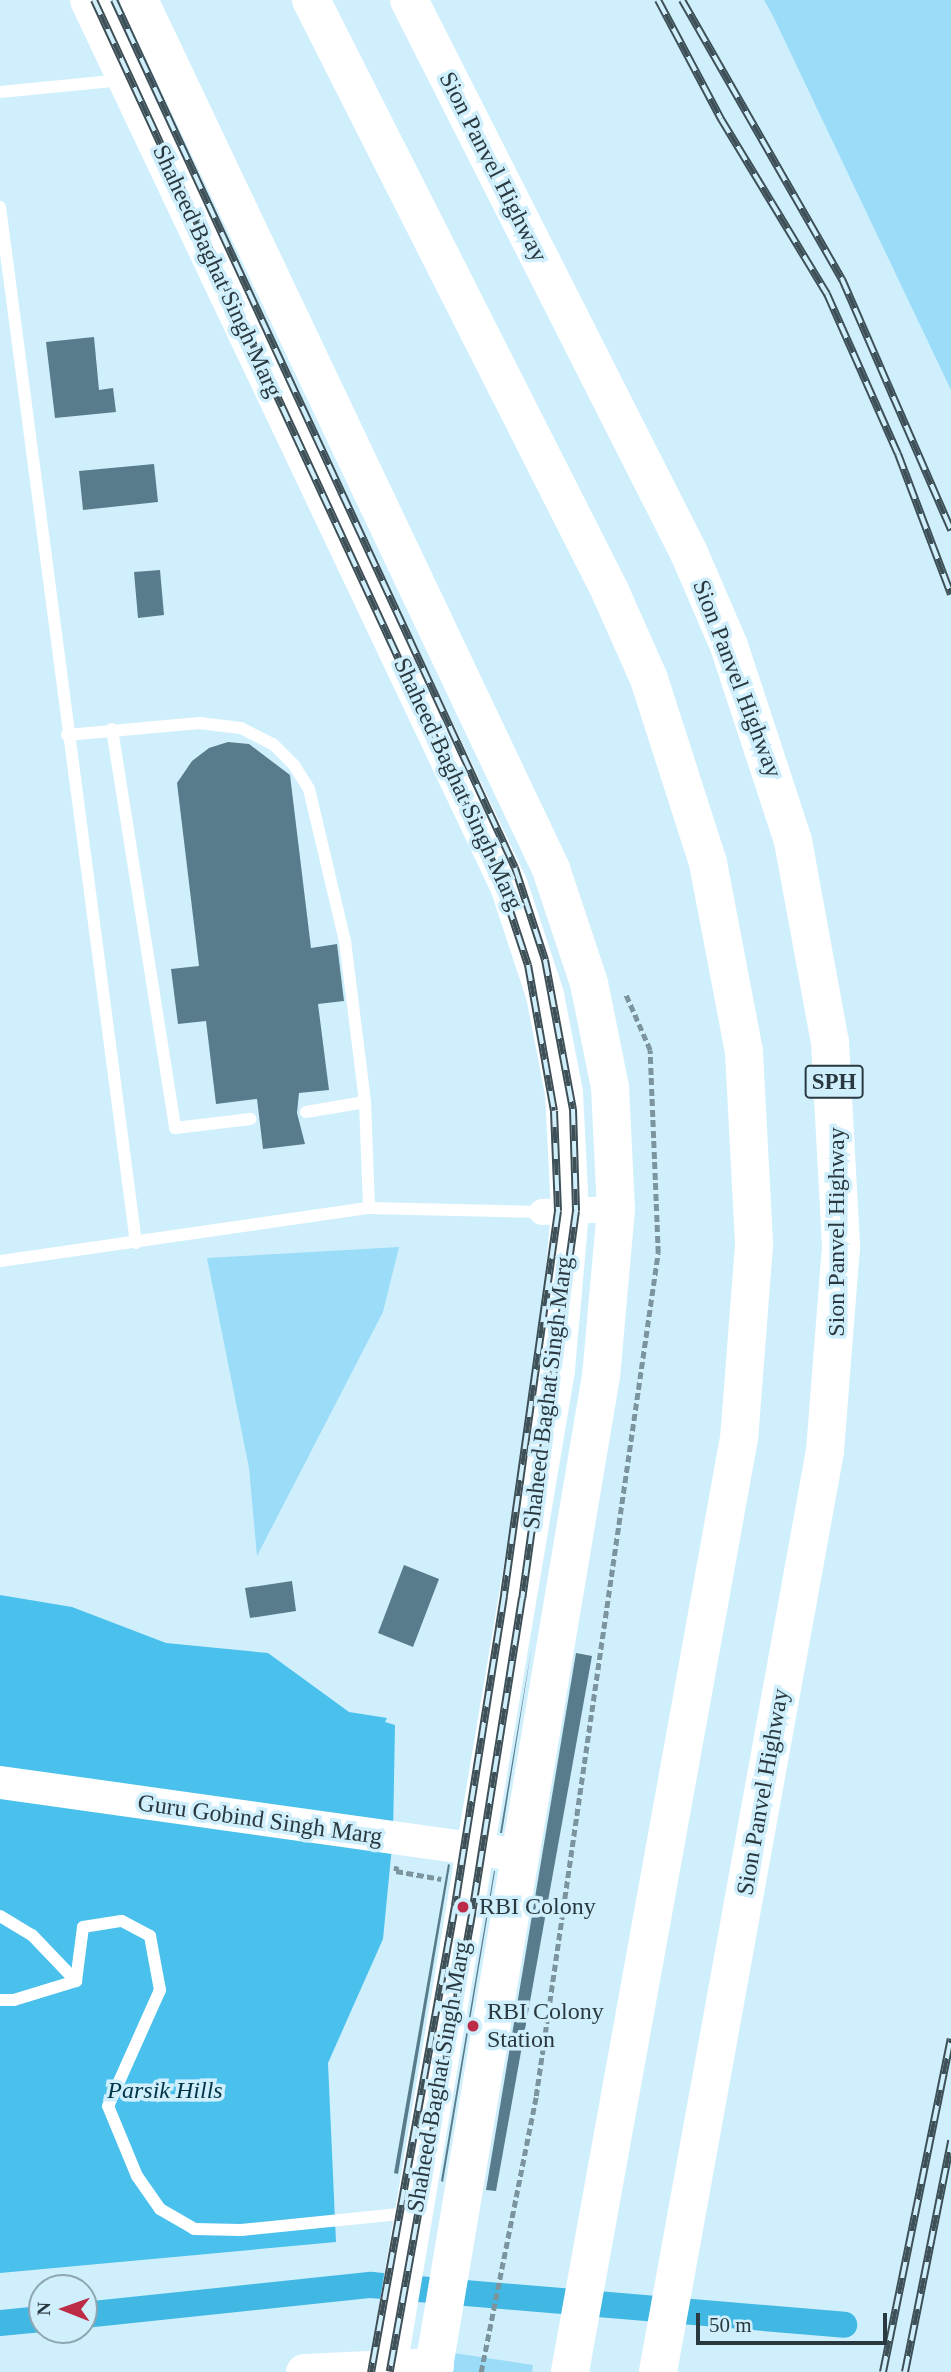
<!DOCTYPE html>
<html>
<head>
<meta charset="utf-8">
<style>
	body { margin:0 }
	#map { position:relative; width:951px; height:2372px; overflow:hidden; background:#d0effd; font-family:"Times New Roman",serif }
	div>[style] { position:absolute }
	.green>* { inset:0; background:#9bdcf8 }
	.forest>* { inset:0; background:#4ac0ec }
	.canal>* { height:26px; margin:-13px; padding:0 13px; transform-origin:13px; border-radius:13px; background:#41b8e3 }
	.building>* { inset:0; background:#587c8c }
	.path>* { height:4.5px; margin-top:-2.25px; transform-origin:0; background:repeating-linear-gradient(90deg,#7c949e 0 7px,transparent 0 10.5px) }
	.service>* { height:12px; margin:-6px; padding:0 6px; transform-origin:6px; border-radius:6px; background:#fff }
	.minor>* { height:26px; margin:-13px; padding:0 13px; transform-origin:13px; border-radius:13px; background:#fff }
	.tertiary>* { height:33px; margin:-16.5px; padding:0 16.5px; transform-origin:16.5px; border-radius:16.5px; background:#fff }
	.secondary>* { height:37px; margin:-18.5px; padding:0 18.5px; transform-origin:18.5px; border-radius:18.5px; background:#fff }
	.primary>* { height:38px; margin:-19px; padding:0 19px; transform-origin:19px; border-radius:19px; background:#fff }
	.motorway>* { height:38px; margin:-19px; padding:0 19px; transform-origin:19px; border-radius:19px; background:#fff }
	.rail>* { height:8px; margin-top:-4px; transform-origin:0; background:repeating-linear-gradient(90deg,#d0effd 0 16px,#3e5057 0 32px); box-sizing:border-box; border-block:2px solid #3e5057 }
	.dots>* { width:19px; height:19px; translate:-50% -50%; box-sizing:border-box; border:4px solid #d0effd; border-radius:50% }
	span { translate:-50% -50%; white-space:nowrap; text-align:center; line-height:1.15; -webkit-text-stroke:7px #d0effd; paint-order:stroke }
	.shield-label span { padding:2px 5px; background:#d0effd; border:2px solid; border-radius:5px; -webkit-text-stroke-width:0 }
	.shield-label { font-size:23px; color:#29393f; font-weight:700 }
	.street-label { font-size:24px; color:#29393f }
	.poi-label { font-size:24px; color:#29393f }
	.left { translate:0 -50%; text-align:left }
	.park-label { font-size:24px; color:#003547; font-style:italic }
	.north { position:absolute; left:28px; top:2274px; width:70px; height:70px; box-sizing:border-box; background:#d0effd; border:2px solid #8da6b1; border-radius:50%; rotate:271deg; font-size:19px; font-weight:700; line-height:28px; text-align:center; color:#29393f }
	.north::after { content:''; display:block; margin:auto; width:24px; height:32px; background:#bd2c46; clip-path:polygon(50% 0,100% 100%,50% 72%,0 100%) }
	.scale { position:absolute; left:696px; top:2313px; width:191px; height:32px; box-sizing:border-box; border:4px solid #29393f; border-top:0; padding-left:9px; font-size:21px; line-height:24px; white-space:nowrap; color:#29393f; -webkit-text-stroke:5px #d0effd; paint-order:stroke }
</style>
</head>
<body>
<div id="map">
	<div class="green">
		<div style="clip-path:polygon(764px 0,951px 0,951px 390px,773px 16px)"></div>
		<div style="clip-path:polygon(399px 1247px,383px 1312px,257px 1556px,249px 1468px,207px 1258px)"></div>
		<div style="clip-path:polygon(454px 2353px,533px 2365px,532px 2372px,450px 2372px)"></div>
	</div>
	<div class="forest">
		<div style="clip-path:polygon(0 1595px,72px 1607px,166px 1643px,268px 1653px,349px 1712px,387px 1718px,385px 1722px,395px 1725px,393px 1836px,383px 1939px,328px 2063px,336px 2242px,0 2273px)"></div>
	</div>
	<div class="canal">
		<div style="left:84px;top:2315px;width:289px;rotate:-6deg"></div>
		<div style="left:371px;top:2285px;width:475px;rotate:4.8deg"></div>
		<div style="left:0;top:2323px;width:42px;rotate:-5.4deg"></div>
	</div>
	<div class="building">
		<div style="clip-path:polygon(94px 337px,99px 390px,113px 388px,116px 412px,55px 418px,46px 342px)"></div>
		<div style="clip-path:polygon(154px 464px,158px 502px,83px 510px,79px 471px)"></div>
		<div style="clip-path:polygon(160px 570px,164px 615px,138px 618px,134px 572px)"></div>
		<div style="clip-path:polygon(228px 742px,249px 744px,290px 775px,311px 948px,337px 944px,344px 1001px,318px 1004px,329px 1090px,299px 1093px,297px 1113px,305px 1144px,263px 1149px,257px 1099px,216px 1104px,206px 1021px,178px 1024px,171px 969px,199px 966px,177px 783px,192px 761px,209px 748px)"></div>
		<div style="clip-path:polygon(404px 1565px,439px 1579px,413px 1647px,378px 1633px)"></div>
		<div style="clip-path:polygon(292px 1581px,296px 1611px,250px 1618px,245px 1588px)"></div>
		<div style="clip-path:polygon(532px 1645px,502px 1833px,500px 1833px)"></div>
		<div style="clip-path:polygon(576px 1653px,592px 1656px,496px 2191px,486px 2190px)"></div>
		<div style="clip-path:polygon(448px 1864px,450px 1865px,398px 2174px,394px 2173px)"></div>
		<div style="clip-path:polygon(494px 1871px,495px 1871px,443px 2182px,441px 2181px)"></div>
	</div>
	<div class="path">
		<div style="left:397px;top:1866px;width:5px;rotate:101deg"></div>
		<div style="left:396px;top:1871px;width:46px;rotate:10.1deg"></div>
		<div style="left:481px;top:2372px;width:281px;rotate:-78.7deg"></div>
		<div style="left:536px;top:2096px;width:852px;rotate:-81.77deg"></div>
		<div style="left:658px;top:1253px;width:203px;rotate:-92.3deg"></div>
		<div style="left:650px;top:1050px;width:62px;rotate:-113.7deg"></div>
	</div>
	<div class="service">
		<div style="left:0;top:92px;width:123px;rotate:-5.6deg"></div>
		<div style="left:0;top:207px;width:1045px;rotate:82.52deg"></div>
		<div style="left:112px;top:729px;width:404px;rotate:81deg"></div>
		<div style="left:175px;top:1128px;width:76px;rotate:-6.8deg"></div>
		<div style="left:67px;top:735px;width:133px;rotate:-5.2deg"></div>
		<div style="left:199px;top:723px;width:42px;rotate:6.8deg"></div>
		<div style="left:241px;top:728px;width:36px;rotate:27deg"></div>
		<div style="left:273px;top:744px;width:30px;rotate:45deg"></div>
		<div style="left:294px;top:765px;width:28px;rotate:58deg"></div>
		<div style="left:309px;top:789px;width:156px;rotate:76.7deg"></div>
		<div style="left:345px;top:941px;width:162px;rotate:82.9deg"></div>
		<div style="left:365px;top:1102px;width:106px;rotate:87.8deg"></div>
		<div style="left:306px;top:1112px;width:60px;rotate:-9.6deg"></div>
		<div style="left:0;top:1261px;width:373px;rotate:-8.2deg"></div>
		<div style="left:369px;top:1208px;width:173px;rotate:1.3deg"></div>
		<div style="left:0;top:1916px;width:37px;rotate:31deg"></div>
		<div style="left:32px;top:1935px;width:64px;rotate:46.3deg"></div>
		<div style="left:76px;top:1981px;width:65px;rotate:163deg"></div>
		<div style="left:14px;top:2000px;width:14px;rotate:180deg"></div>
		<div style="left:76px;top:1981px;width:54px;rotate:-82.6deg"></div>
		<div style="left:83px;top:1927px;width:39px;rotate:-9deg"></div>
		<div style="left:122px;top:1921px;width:32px;rotate:28deg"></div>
		<div style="left:150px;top:1936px;width:55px;rotate:79.5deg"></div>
		<div style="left:160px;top:1990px;width:127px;rotate:114.1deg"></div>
		<div style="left:108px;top:2106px;width:76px;rotate:67.5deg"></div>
		<div style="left:137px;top:2176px;width:40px;rotate:55.1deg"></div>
		<div style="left:160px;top:2209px;width:39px;rotate:30deg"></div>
		<div style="left:194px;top:2229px;width:47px;rotate:1.2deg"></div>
		<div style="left:241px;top:2230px;width:169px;rotate:-5.8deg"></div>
	</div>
	<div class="minor">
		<div style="left:542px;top:1212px;width:74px;rotate:-2.3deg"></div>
	</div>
	<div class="tertiary">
		<div style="left:0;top:1782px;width:526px;rotate:7.98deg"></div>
	</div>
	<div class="secondary">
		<div style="left:304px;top:2372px;width:131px;rotate:-2.6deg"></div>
	</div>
	<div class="primary">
		<div style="left:89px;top:0;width:981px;rotate:64.64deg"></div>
		<div style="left:509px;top:886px;width:115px;rotate:71.7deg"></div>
		<div style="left:545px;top:995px;width:100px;rotate:79deg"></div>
		<div style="left:564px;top:1093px;width:119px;rotate:87.1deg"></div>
		<div style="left:570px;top:1212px;width:159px;rotate:95.1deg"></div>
		<div style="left:556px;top:1370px;width:1016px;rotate:99.57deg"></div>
		<div style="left:139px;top:0;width:962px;rotate:64.63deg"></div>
		<div style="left:551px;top:869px;width:120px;rotate:71.6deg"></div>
		<div style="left:589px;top:983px;width:106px;rotate:78.6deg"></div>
		<div style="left:610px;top:1087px;width:122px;rotate:87.2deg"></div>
		<div style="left:616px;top:1209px;width:168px;rotate:95.1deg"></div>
		<div style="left:601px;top:1376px;width:1010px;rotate:99.57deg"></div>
	</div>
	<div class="motorway">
		<div style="left:311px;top:0;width:662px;rotate:63.16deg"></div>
		<div style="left:610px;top:591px;width:96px;rotate:66.1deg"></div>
		<div style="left:649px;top:679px;width:193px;rotate:72.2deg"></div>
		<div style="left:708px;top:863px;width:192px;rotate:79.2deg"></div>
		<div style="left:744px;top:1052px;width:193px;rotate:87deg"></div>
		<div style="left:754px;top:1245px;width:194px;rotate:94.4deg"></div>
		<div style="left:739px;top:1438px;width:949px;rotate:100.26deg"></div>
		<div style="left:409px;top:0;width:620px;rotate:63.15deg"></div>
		<div style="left:689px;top:553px;width:101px;rotate:66.7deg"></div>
		<div style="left:729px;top:646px;width:205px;rotate:71.8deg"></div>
		<div style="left:793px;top:841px;width:204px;rotate:79.6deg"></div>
		<div style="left:830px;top:1042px;width:205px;rotate:86.9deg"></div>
		<div style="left:841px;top:1247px;width:205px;rotate:94.5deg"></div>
		<div style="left:825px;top:1451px;width:936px;rotate:100.28deg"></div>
	</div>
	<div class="rail">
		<div style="left:94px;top:0;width:963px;rotate:65.19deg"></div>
		<div style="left:498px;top:874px;width:96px;rotate:71.8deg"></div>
		<div style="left:528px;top:965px;width:148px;rotate:79.9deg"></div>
		<div style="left:554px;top:1111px;width:100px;rotate:87.7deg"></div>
		<div style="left:558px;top:1211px;width:389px;rotate:98deg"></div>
		<div style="left:504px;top:1596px;width:314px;rotate:99deg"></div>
		<div style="left:455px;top:1906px;width:474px;rotate:100.2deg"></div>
		<div style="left:114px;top:0;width:956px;rotate:65.2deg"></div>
		<div style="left:515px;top:868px;width:97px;rotate:71.9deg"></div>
		<div style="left:545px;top:960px;width:152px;rotate:79.4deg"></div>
		<div style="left:573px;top:1109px;width:102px;rotate:88.3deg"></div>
		<div style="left:576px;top:1211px;width:391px;rotate:97.9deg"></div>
		<div style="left:522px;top:1598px;width:315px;rotate:99deg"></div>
		<div style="left:473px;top:1909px;width:470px;rotate:100.2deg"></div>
		<div style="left:658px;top:0;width:135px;rotate:62.1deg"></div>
		<div style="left:721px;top:119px;width:205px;rotate:58.8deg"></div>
		<div style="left:827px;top:294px;width:175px;rotate:66.1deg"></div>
		<div style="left:898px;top:454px;width:150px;rotate:69.3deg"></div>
		<div style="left:682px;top:0;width:322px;rotate:60.2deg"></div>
		<div style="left:842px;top:279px;width:274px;rotate:66.5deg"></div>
		<div style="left:883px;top:2372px;width:340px;rotate:-78.5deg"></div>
		<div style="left:905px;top:2372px;width:236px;rotate:-78.7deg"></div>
	</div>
	<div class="dots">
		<div style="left:463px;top:1907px;background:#bd2c46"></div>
		<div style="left:473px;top:2026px;background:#bd2c46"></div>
	</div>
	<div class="shield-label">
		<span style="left:834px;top:1082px">SPH</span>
	</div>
	<div class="street-label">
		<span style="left:493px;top:167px;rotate:63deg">Sion Panvel Highway</span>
		<span style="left:217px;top:271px;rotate:65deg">Shaheed Baghat Singh Marg</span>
		<span style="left:737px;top:679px;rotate:69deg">Sion Panvel Highway</span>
		<span style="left:458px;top:784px;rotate:65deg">Shaheed Baghat Singh Marg</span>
		<span style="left:837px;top:1232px;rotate:-90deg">Sion Panvel Highway</span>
		<span style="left:548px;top:1393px;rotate:-83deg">Shaheed Baghat Singh Marg</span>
		<span style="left:763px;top:1792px;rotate:-80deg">Sion Panvel Highway</span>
		<span style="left:260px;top:1820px;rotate:8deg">Guru Gobind Singh Marg</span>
		<span style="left:439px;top:2077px;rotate:-80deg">Shaheed Baghat Singh Marg</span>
	</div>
	<div class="poi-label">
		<span class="left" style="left:479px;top:1907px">RBI Colony</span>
		<span class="left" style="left:487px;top:2026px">RBI Colony<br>Station</span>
	</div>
	<div class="park-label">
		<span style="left:165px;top:2091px">Parsik Hills</span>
	</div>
	<div class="north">N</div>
	<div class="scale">50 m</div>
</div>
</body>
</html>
